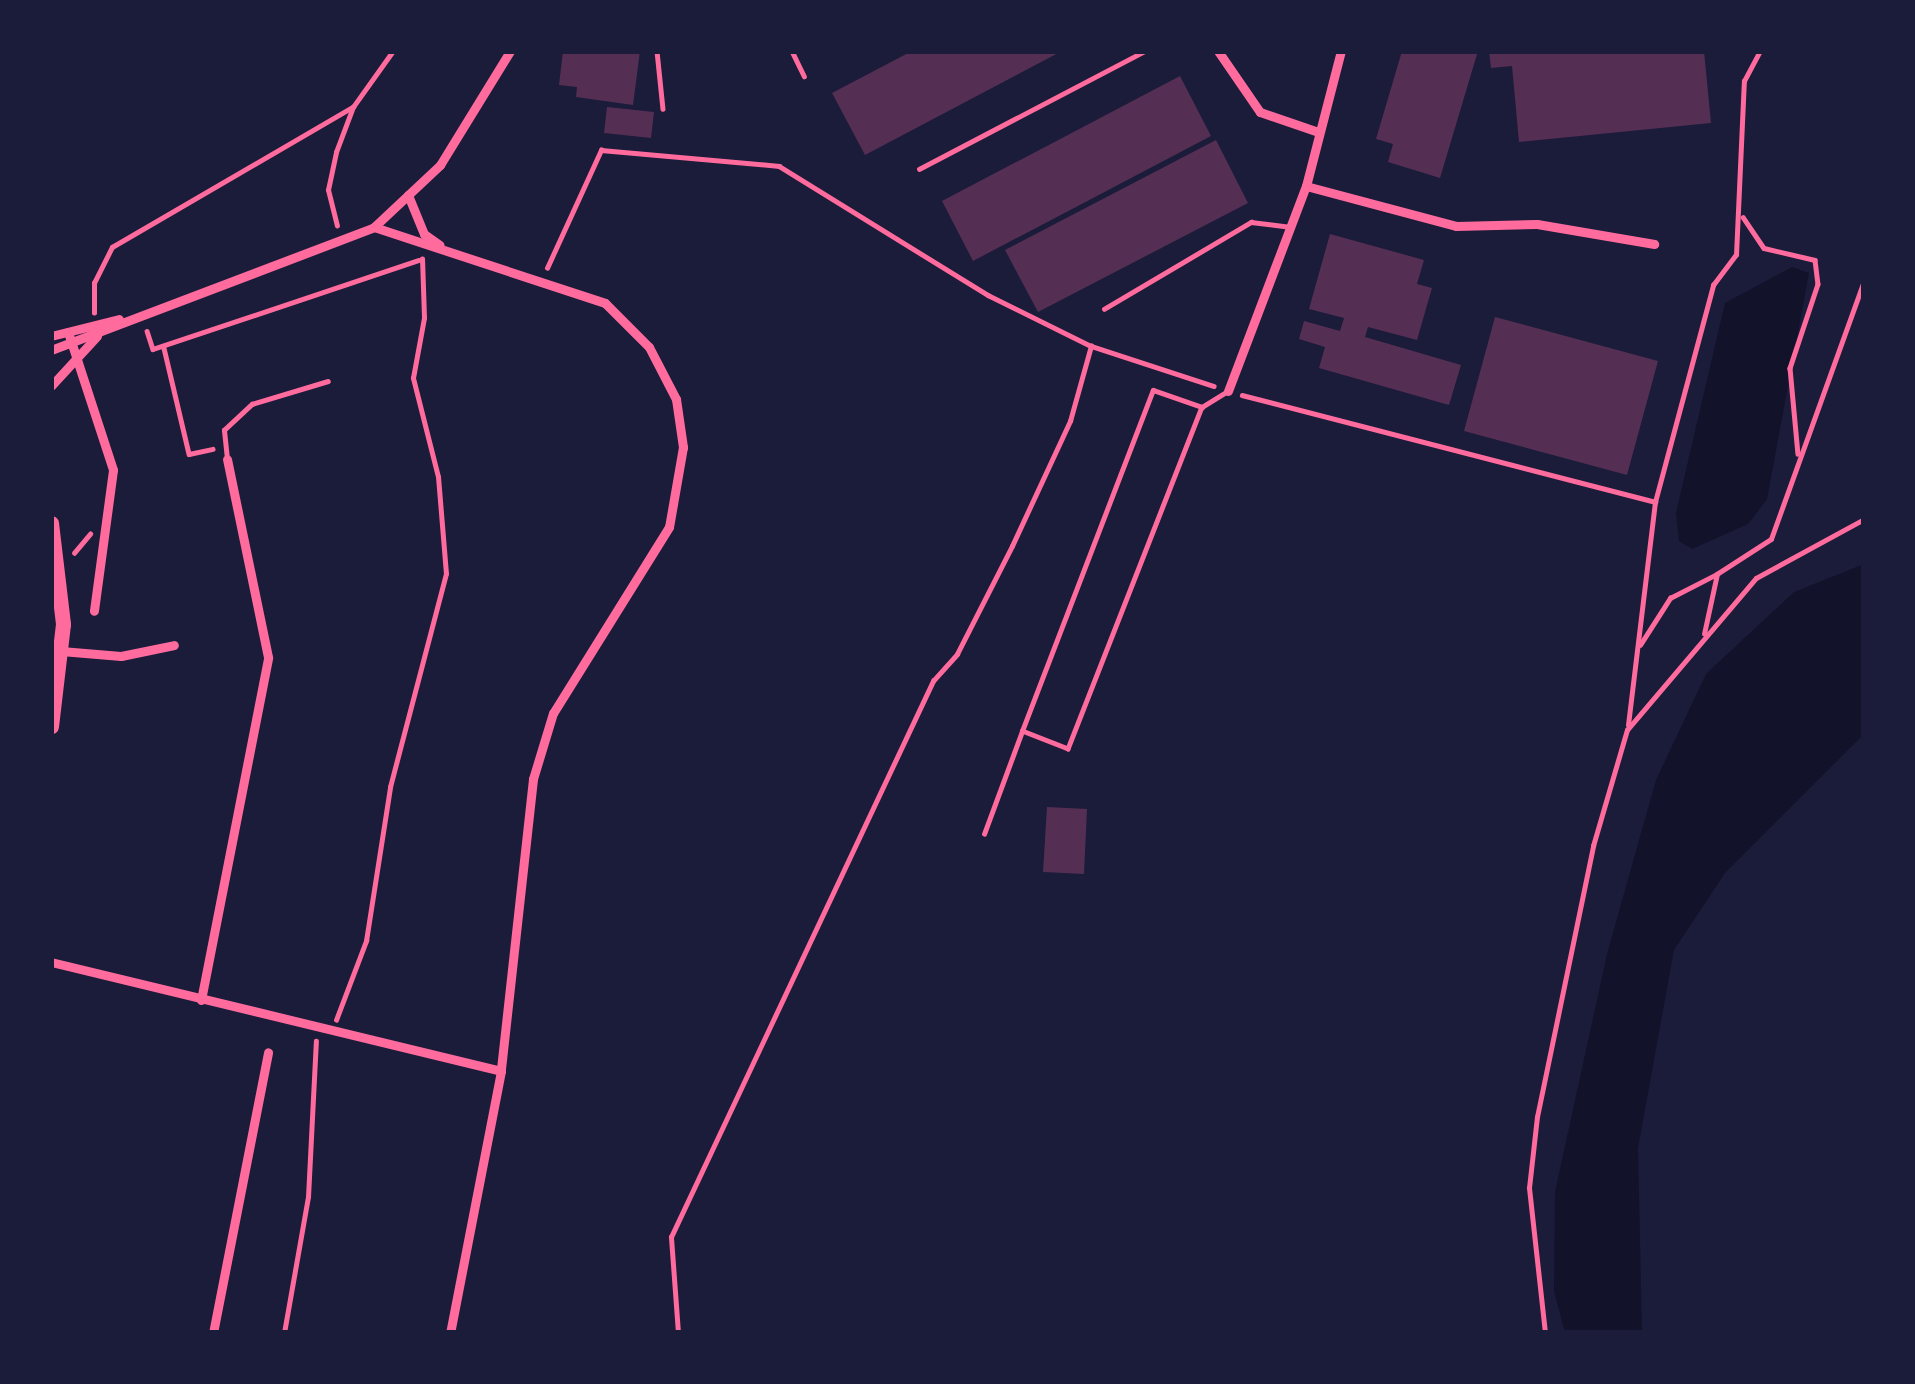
<!DOCTYPE html>
<html>
<head>
<meta charset="utf-8">
<style>
	body { margin:0 }
	#map { position:relative; width:1915px; height:1384px; overflow:hidden; background:#1b1b3a; font-family:Montserrat,sans-serif }
	div>[style] { position:absolute }
	.water>* { inset:0; background:#12122b }
	.building>* { inset:0; background:#542f53 }
	.path>* { height:4.5px; margin:-2.25px; padding:0 2.25px; transform-origin:2.25px; border-radius:2.25px; background:#ff6b9d }
	.service>* { height:4.5px; margin:-2.25px; padding:0 2.25px; transform-origin:2.25px; border-radius:2.25px; background:#ff6b9d }
	.minor>* { height:9px; margin:-4.5px; padding:0 4.5px; transform-origin:4.5px; border-radius:4.5px; background:#ff6b9d }
	.primary>* { height:15px; margin:-7.5px; padding:0 7.5px; transform-origin:7.5px; border-radius:7.5px; background:#ff6b9d }
	span { translate:-50% -50%; white-space:nowrap; text-align:center; line-height:1.15; -webkit-text-stroke:9px #1b1b3a; paint-order:stroke }
	.frame { position:absolute; inset:0; border:54px solid #1b1b3a; pointer-events:none }
</style>
</head>
<body>
<div id="map">
	<div class="water">
		<div style="clip-path:polygon(1792px 267px,1809px 273px,1767px 499px,1748px 524px,1692px 549px,1679px 541px,1676px 513px,1725px 303px)"></div>
		<div style="clip-path:polygon(1864px 564px,1864px 734px,1725px 873px,1674px 950px,1638px 1148px,1642px 1333px,1565px 1333px,1554px 1291px,1555px 1192px,1607px 954px,1656px 780px,1706px 674px,1794px 592px)"></div>
	</div>
	<div class="building">
		<div style="clip-path:polygon(563px 51px,640px 51px,633px 105px,576px 97px,577px 87px,559px 85px)"></div>
		<div style="clip-path:polygon(912px 51px,1062px 51px,865px 155px,832px 93px)"></div>
		<div style="clip-path:polygon(1402px 51px,1478px 51px,1440px 178px,1388px 162px,1393px 144px,1376px 139px)"></div>
		<div style="clip-path:polygon(1489px 51px,1704px 51px,1711px 123px,1519px 142px,1512px 66px,1491px 68px)"></div>
		<div style="clip-path:polygon(1180px 76px,1211px 136px,973px 261px,942px 201px)"></div>
		<div style="clip-path:polygon(607px 107px,654px 112px,651px 138px,604px 133px)"></div>
		<div style="clip-path:polygon(1216px 140px,1248px 203px,1038px 312px,1005px 250px)"></div>
		<div style="clip-path:polygon(1330px 234px,1424px 260px,1417px 284px,1432px 288px,1417px 340px,1368px 327px,1365px 337px,1461px 365px,1449px 405px,1319px 368px,1325px 347px,1299px 339px,1304px 321px,1340px 331px,1344px 318px,1309px 309px)"></div>
		<div style="clip-path:polygon(1495px 317px,1658px 361px,1627px 475px,1464px 431px)"></div>
		<div style="clip-path:polygon(1047px 807px,1087px 809px,1084px 874px,1043px 872px)"></div>
	</div>
	<div class="path">
		<div style="left:1743px;top:217px;width:37px;rotate:56deg"></div>
		<div style="left:1764px;top:248px;width:52px;rotate:13.2deg"></div>
		<div style="left:1815px;top:260px;width:24px;rotate:83deg"></div>
		<div style="left:1818px;top:284px;width:89px;rotate:108.4deg"></div>
		<div style="left:1790px;top:368px;width:86px;rotate:84.7deg"></div>
		<div style="left:337px;top:226px;width:37px;rotate:-104deg"></div>
		<div style="left:328px;top:190px;width:39px;rotate:-78deg"></div>
		<div style="left:336px;top:152px;width:48px;rotate:-69.3deg"></div>
		<div style="left:353px;top:107px;width:69px;rotate:-54.5deg"></div>
		<div style="left:547px;top:268px;width:130px;rotate:-65.4deg"></div>
		<div style="left:601px;top:150px;width:179px;rotate:5.1deg"></div>
		<div style="left:779px;top:166px;width:246px;rotate:31.7deg"></div>
		<div style="left:988px;top:295px;width:115px;rotate:26.3deg"></div>
		<div style="left:1091px;top:346px;width:129px;rotate:18deg"></div>
		<div style="left:94px;top:313px;width:30px;rotate:-90deg"></div>
		<div style="left:94px;top:283px;width:40px;rotate:-63.4deg"></div>
		<div style="left:112px;top:247px;width:279px;rotate:-30.2deg"></div>
		<div style="left:147px;top:331px;width:19px;rotate:72deg"></div>
		<div style="left:153px;top:349px;width:280px;rotate:-18.5deg"></div>
		<div style="left:164px;top:348px;width:109px;rotate:76.7deg"></div>
		<div style="left:189px;top:454px;width:24px;rotate:-12deg"></div>
		<div style="left:1242px;top:395px;width:427px;rotate:14.5deg"></div>
		<div style="left:74px;top:553px;width:25px;rotate:-50deg"></div>
		<div style="left:1704px;top:634px;width:61px;rotate:-77.8deg"></div>
		<div style="left:1717px;top:574px;width:64px;rotate:-32.9deg"></div>
		<div style="left:1771px;top:539px;width:275px;rotate:-70.2deg"></div>
		<div style="left:1640px;top:645px;width:56px;rotate:-57.4deg"></div>
		<div style="left:1670px;top:598px;width:53px;rotate:-27.1deg"></div>
		<div style="left:1628px;top:725px;width:225px;rotate:-83.1deg"></div>
		<div style="left:1655px;top:502px;width:225px;rotate:-75deg"></div>
		<div style="left:1713px;top:285px;width:38px;rotate:-53deg"></div>
		<div style="left:1736px;top:255px;width:174px;rotate:-87.4deg"></div>
		<div style="left:1744px;top:81px;width:34px;rotate:-62deg"></div>
		<div style="left:336px;top:1020px;width:85px;rotate:-69.2deg"></div>
		<div style="left:366px;top:941px;width:156px;rotate:-81.1deg"></div>
		<div style="left:390px;top:787px;width:220px;rotate:-75.3deg"></div>
		<div style="left:446px;top:574px;width:97px;rotate:-94.7deg"></div>
		<div style="left:438px;top:477px;width:102px;rotate:-104.2deg"></div>
		<div style="left:413px;top:378px;width:61px;rotate:-79.6deg"></div>
		<div style="left:424px;top:318px;width:59px;rotate:-91.9deg"></div>
		<div style="left:284px;top:1333px;width:138px;rotate:-80deg"></div>
		<div style="left:308px;top:1197px;width:156px;rotate:-87.1deg"></div>
		<div style="left:678px;top:1333px;width:96px;rotate:-94.2deg"></div>
		<div style="left:671px;top:1237px;width:615px;rotate:-64.77deg"></div>
		<div style="left:933px;top:681px;width:36px;rotate:-48deg"></div>
		<div style="left:957px;top:654px;width:121px;rotate:-63deg"></div>
		<div style="left:1012px;top:546px;width:138px;rotate:-65.1deg"></div>
		<div style="left:1070px;top:421px;width:78px;rotate:-74.4deg"></div>
		<div style="left:1545px;top:1333px;width:146px;rotate:-96.3deg"></div>
		<div style="left:1529px;top:1188px;width:71px;rotate:-83.6deg"></div>
		<div style="left:1537px;top:1117px;width:277px;rotate:-78.3deg"></div>
		<div style="left:1593px;top:846px;width:121px;rotate:-73.7deg"></div>
		<div style="left:1627px;top:730px;width:199px;rotate:-49.7deg"></div>
		<div style="left:1756px;top:578px;width:123px;rotate:-28.6deg"></div>
	</div>
	<div class="service">
		<div style="left:657px;top:51px;width:58px;rotate:84.1deg"></div>
		<div style="left:792px;top:51px;width:28px;rotate:64deg"></div>
		<div style="left:919px;top:169px;width:255px;rotate:-27.6deg"></div>
		<div style="left:1104px;top:309px;width:171px;rotate:-30.6deg"></div>
		<div style="left:1251px;top:222px;width:40px;rotate:7.1deg"></div>
		<div style="left:1202px;top:407px;width:367px;rotate:111.4deg"></div>
		<div style="left:1068px;top:749px;width:49px;rotate:-158.6deg"></div>
		<div style="left:1022px;top:731px;width:365px;rotate:-69deg"></div>
		<div style="left:1153px;top:390px;width:52px;rotate:19.1deg"></div>
		<div style="left:1202px;top:407px;width:31px;rotate:-32deg"></div>
		<div style="left:227px;top:459px;width:29px;rotate:-96deg"></div>
		<div style="left:224px;top:430px;width:38px;rotate:-43deg"></div>
		<div style="left:252px;top:404px;width:79px;rotate:-16.8deg"></div>
		<div style="left:984px;top:834px;width:110px;rotate:-69.7deg"></div>
	</div>
	<div class="minor">
		<div style="left:1218px;top:51px;width:74px;rotate:55.5deg"></div>
		<div style="left:1260px;top:112px;width:61px;rotate:19deg"></div>
		<div style="left:1306px;top:186px;width:155px;rotate:14.9deg"></div>
		<div style="left:1456px;top:226px;width:81px;rotate:-1.4deg"></div>
		<div style="left:1537px;top:224px;width:119px;rotate:9.7deg"></div>
		<div style="left:408px;top:195px;width:42px;rotate:67.7deg"></div>
		<div style="left:424px;top:234px;width:19px;rotate:35deg"></div>
		<div style="left:374px;top:227px;width:243px;rotate:18.2deg"></div>
		<div style="left:605px;top:303px;width:62px;rotate:45deg"></div>
		<div style="left:649px;top:347px;width:59px;rotate:62.6deg"></div>
		<div style="left:676px;top:399px;width:49px;rotate:81.7deg"></div>
		<div style="left:683px;top:447px;width:81px;rotate:99.9deg"></div>
		<div style="left:669px;top:527px;width:219px;rotate:121.9deg"></div>
		<div style="left:553px;top:713px;width:69px;rotate:106.9deg"></div>
		<div style="left:533px;top:779px;width:294px;rotate:96.3deg"></div>
		<div style="left:501px;top:1071px;width:267px;rotate:101deg"></div>
		<div style="left:68px;top:332px;width:145px;rotate:71.9deg"></div>
		<div style="left:113px;top:470px;width:142px;rotate:97.7deg"></div>
		<div style="left:51px;top:336px;width:70px;rotate:-14deg"></div>
		<div style="left:51px;top:350px;width:346px;rotate:-20.8deg"></div>
		<div style="left:374px;top:227px;width:91px;rotate:-43.2deg"></div>
		<div style="left:440px;top:165px;width:134px;rotate:-58.4deg"></div>
		<div style="left:51px;top:386px;width:68px;rotate:-47.4deg"></div>
		<div style="left:1228px;top:391px;width:219px;rotate:-69.2deg"></div>
		<div style="left:1306px;top:186px;width:139px;rotate:-75.5deg"></div>
		<div style="left:61px;top:651px;width:60px;rotate:4.8deg"></div>
		<div style="left:121px;top:656px;width:54px;rotate:-11.7deg"></div>
		<div style="left:51px;top:962px;width:463px;rotate:13.6deg"></div>
		<div style="left:201px;top:1000px;width:349px;rotate:-78.9deg"></div>
		<div style="left:268px;top:657px;width:202px;rotate:-101.7deg"></div>
		<div style="left:213px;top:1333px;width:286px;rotate:-78.9deg"></div>
	</div>
	<div class="primary">
		<div style="left:51px;top:523px;width:102px;rotate:83.2deg"></div>
		<div style="left:63px;top:624px;width:103px;rotate:96.7deg"></div>
	</div>
	<div class="frame"></div>
</div>
</body>
</html>
